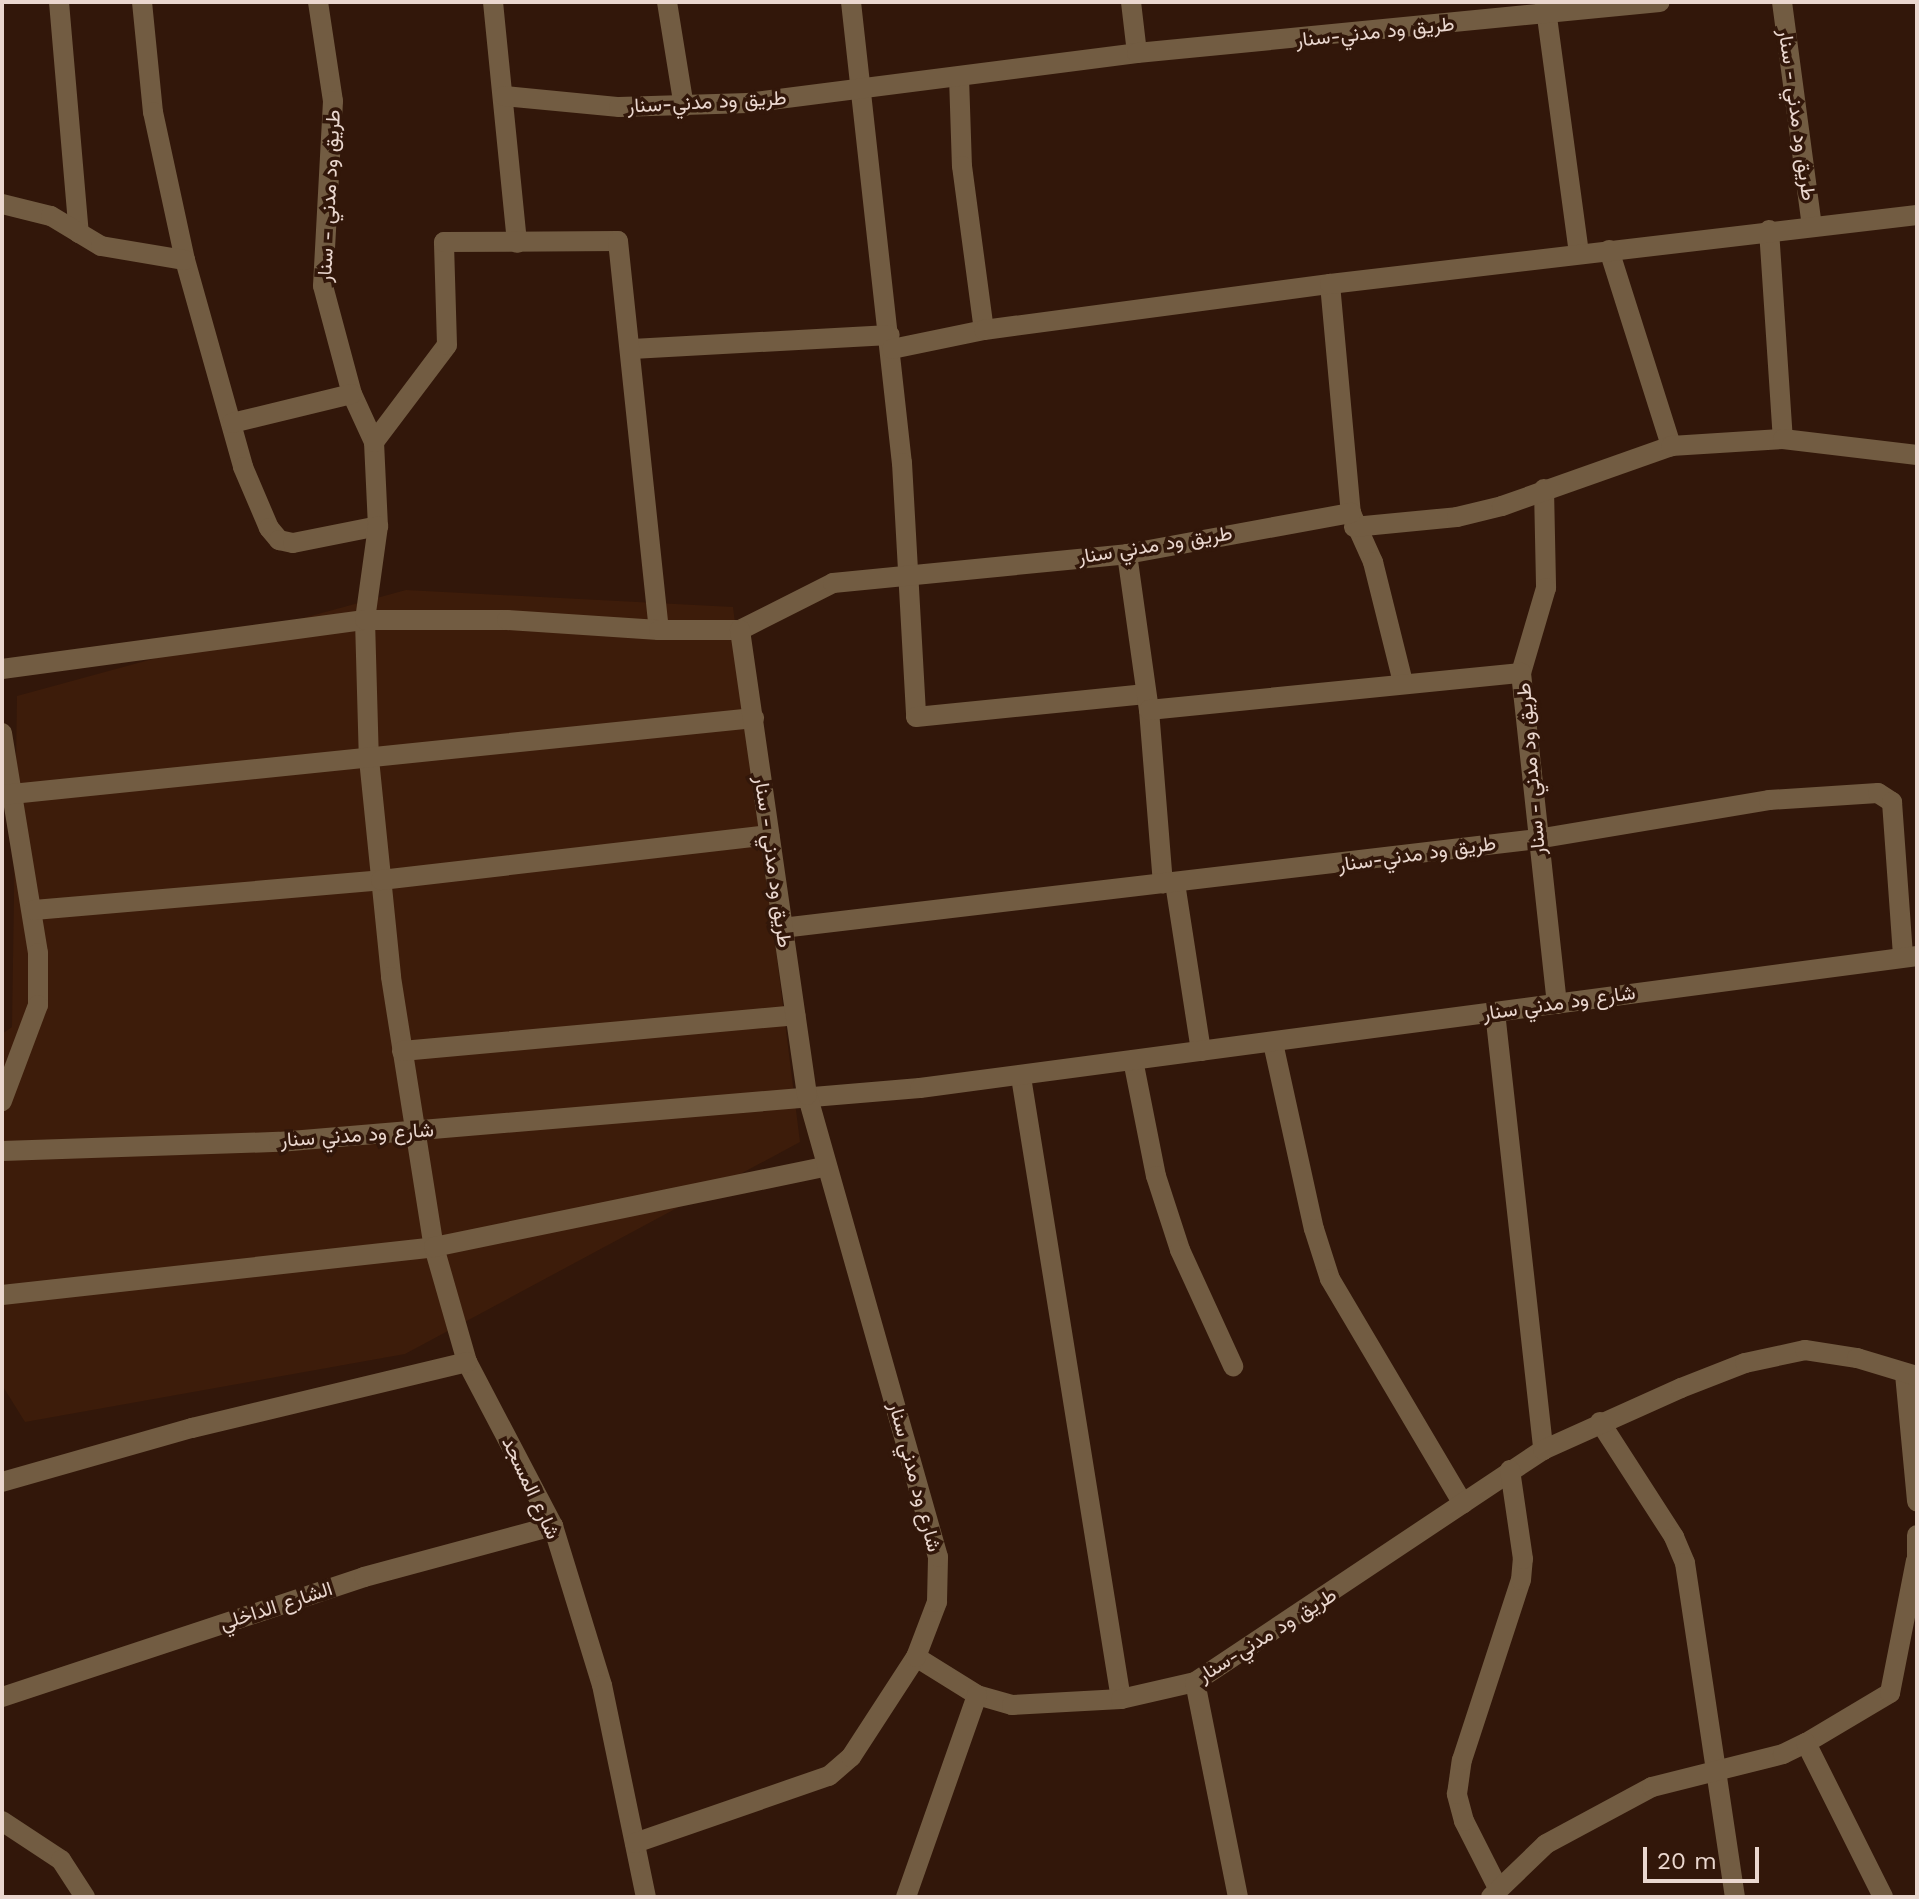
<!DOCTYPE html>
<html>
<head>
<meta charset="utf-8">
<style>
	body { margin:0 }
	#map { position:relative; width:1919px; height:1899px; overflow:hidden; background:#32170a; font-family:"Work Sans",Vazirmatn,sans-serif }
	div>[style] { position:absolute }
	.built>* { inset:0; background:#3d1c0a }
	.minor>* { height:20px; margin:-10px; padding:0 10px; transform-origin:10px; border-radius:10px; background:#725c42 }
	span { translate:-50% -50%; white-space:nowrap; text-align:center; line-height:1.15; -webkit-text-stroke:7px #32170a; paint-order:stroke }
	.street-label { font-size:20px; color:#ead7cf }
	.frame { position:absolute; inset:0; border:4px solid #ead7cf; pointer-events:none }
	.scale { position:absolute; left:1643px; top:1847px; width:116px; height:36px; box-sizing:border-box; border:4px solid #ead7cf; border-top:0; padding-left:10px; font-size:24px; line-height:28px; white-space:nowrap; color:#ead7cf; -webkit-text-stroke:6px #32170a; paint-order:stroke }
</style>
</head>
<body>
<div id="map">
	<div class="built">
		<div style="clip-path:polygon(406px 590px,733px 607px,800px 1142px,405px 1354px,25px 1422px,2px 1385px,2px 1034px,12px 1027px,17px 696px)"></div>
	</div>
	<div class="minor">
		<div style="left:59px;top:2px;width:232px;rotate:85.1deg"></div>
		<div style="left:142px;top:2px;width:111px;rotate:84.3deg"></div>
		<div style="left:153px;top:112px;width:151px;rotate:77.8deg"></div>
		<div style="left:185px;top:260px;width:215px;rotate:74.3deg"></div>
		<div style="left:243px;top:467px;width:66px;rotate:66.9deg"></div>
		<div style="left:269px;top:528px;width:16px;rotate:50deg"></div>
		<div style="left:279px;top:540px;width:14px;rotate:12deg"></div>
		<div style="left:293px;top:543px;width:87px;rotate:-11.3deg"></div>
		<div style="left:318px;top:2px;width:100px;rotate:81.4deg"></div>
		<div style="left:333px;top:101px;width:185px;rotate:93.1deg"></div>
		<div style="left:323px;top:286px;width:112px;rotate:75deg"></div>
		<div style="left:352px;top:394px;width:53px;rotate:65.4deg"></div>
		<div style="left:374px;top:442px;width:84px;rotate:87.3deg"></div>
		<div style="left:378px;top:526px;width:95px;rotate:97.9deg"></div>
		<div style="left:365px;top:620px;width:139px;rotate:88.4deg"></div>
		<div style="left:369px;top:759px;width:219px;rotate:84.2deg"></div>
		<div style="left:391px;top:977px;width:273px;rotate:81deg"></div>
		<div style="left:434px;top:1247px;width:120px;rotate:74deg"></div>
		<div style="left:467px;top:1362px;width:185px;rotate:62.3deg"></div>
		<div style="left:553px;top:1526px;width:166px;rotate:72.9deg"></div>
		<div style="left:602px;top:1685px;width:217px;rotate:78.3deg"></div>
		<div style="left:493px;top:2px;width:242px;rotate:84.3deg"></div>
		<div style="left:667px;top:2px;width:106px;rotate:80.8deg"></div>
		<div style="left:851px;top:2px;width:464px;rotate:83.7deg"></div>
		<div style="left:902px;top:463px;width:254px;rotate:86.8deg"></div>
		<div style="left:916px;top:717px;width:231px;rotate:-5.7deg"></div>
		<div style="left:1131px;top:2px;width:51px;rotate:83.3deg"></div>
		<div style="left:1545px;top:2px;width:254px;rotate:82.3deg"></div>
		<div style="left:1782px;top:2px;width:227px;rotate:82.4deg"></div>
		<div style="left:959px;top:77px;width:89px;rotate:88.1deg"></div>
		<div style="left:962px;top:166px;width:165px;rotate:82.4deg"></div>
		<div style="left:504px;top:96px;width:116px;rotate:5.5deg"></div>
		<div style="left:619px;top:107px;width:129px;rotate:-1.8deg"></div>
		<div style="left:748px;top:103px;width:392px;rotate:-7.3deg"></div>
		<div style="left:1137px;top:53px;width:525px;rotate:-5.57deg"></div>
		<div style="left:2px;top:204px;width:50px;rotate:13.8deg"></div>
		<div style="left:51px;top:216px;width:58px;rotate:31deg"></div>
		<div style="left:101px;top:246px;width:85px;rotate:9.5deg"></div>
		<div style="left:1769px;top:230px;width:209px;rotate:86.2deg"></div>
		<div style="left:1609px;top:250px;width:206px;rotate:72.4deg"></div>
		<div style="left:1330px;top:284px;width:230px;rotate:84.8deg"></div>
		<div style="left:1351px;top:513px;width:54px;rotate:65.8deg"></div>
		<div style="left:1373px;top:562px;width:124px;rotate:76deg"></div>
		<div style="left:632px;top:349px;width:258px;rotate:-3.1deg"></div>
		<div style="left:892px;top:349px;width:94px;rotate:-11.7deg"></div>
		<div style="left:984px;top:330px;width:349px;rotate:-7.6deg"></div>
		<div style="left:1330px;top:284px;width:591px;rotate:-6.7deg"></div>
		<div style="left:232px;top:423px;width:123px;rotate:-13.6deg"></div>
		<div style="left:374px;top:442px;width:121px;rotate:-53deg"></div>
		<div style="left:447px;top:345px;width:103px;rotate:-91.7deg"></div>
		<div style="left:444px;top:242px;width:174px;rotate:-0.3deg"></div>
		<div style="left:618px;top:241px;width:391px;rotate:84deg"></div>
		<div style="left:1544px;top:489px;width:99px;rotate:88.8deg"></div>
		<div style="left:1546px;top:588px;width:89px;rotate:106.4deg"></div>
		<div style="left:1521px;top:673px;width:333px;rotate:83.8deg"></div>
		<div style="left:1354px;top:527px;width:103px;rotate:-5.5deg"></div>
		<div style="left:1457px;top:517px;width:46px;rotate:-13.7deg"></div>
		<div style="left:1502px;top:506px;width:179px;rotate:-19.5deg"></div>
		<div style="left:1671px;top:446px;width:112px;rotate:-3.6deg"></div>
		<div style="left:1783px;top:439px;width:135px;rotate:6.8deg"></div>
		<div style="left:1127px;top:554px;width:158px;rotate:82deg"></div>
		<div style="left:1149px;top:710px;width:174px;rotate:85.4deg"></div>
		<div style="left:2px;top:669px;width:366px;rotate:-7.7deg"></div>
		<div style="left:365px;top:620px;width:142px"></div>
		<div style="left:507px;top:620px;width:152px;rotate:3.8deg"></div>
		<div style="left:659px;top:630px;width:81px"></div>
		<div style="left:740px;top:630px;width:104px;rotate:-26.8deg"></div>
		<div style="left:833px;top:583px;width:295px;rotate:-5.6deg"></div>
		<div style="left:1127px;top:554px;width:228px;rotate:-10.4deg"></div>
		<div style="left:1149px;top:710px;width:374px;rotate:-5.7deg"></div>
		<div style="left:2px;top:733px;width:223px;rotate:80.7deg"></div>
		<div style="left:38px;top:953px;width:52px;rotate:90deg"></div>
		<div style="left:38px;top:1005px;width:103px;rotate:110.6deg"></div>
		<div style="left:2px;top:795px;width:756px;rotate:-5.85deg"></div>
		<div style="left:1175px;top:883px;width:170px;rotate:81.2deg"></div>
		<div style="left:34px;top:910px;width:348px;rotate:-4.9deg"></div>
		<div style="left:381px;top:880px;width:391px;rotate:-6.6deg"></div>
		<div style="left:782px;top:928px;width:760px;rotate:-6.72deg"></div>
		<div style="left:1537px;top:839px;width:235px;rotate:-9.5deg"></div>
		<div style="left:1769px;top:800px;width:109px;rotate:-3.7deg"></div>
		<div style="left:1878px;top:793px;width:17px;rotate:33deg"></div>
		<div style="left:1892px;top:802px;width:155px;rotate:85.9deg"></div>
		<div style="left:1495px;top:1012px;width:441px;rotate:83.7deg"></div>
		<div style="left:1273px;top:1043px;width:190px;rotate:77.6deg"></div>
		<div style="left:1314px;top:1229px;width:52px;rotate:72.3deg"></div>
		<div style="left:1330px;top:1279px;width:261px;rotate:59.4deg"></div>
		<div style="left:402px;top:1051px;width:395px;rotate:-5.2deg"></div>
		<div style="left:1133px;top:1060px;width:118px;rotate:78.8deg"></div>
		<div style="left:1156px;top:1176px;width:78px;rotate:72deg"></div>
		<div style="left:1180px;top:1250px;width:128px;rotate:65.4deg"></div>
		<div style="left:1021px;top:1077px;width:630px;rotate:80.87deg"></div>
		<div style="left:2px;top:1151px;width:277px;rotate:-1.9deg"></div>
		<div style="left:279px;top:1142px;width:643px;rotate:-4.82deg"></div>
		<div style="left:920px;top:1088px;width:1006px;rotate:-7.54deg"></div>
		<div style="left:2px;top:1295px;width:435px;rotate:-6.3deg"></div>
		<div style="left:434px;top:1247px;width:399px;rotate:-11.6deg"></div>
		<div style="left:1905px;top:1374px;width:128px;rotate:84.6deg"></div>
		<div style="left:1600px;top:1422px;width:137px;rotate:57.2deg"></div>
		<div style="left:1674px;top:1537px;width:28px;rotate:67deg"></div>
		<div style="left:1685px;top:1563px;width:338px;rotate:81.5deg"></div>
		<div style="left:2px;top:1482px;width:198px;rotate:-15.9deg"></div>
		<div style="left:192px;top:1428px;width:283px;rotate:-13.5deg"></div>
		<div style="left:1917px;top:1535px;width:26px;rotate:90deg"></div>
		<div style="left:916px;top:1657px;width:72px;rotate:31.9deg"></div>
		<div style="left:977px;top:1695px;width:36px;rotate:16deg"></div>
		<div style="left:1012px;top:1705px;width:109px;rotate:-3.2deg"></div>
		<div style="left:1121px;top:1699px;width:76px;rotate:-12.9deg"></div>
		<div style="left:1195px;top:1682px;width:418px;rotate:-33.7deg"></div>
		<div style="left:1543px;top:1450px;width:151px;rotate:-24.2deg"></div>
		<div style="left:1681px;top:1388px;width:69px;rotate:-21.3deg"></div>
		<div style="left:1745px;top:1363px;width:61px;rotate:-12.2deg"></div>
		<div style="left:1805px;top:1350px;width:53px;rotate:8.7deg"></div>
		<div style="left:1857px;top:1358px;width:63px;rotate:16.7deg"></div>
		<div style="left:1195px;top:1682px;width:219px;rotate:78.7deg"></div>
		<div style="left:2px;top:1697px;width:381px;rotate:-18.3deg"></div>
		<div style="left:364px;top:1577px;width:196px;rotate:-15.1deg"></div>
		<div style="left:1806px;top:1743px;width:98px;rotate:-30.8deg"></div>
		<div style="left:1890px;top:1693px;width:135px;rotate:-78.9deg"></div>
		<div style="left:2px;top:1821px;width:71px;rotate:33.5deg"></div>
		<div style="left:61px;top:1860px;width:44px;rotate:57deg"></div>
		<div style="left:635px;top:1843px;width:205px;rotate:-19.1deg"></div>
		<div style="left:829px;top:1776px;width:29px;rotate:-41deg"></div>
		<div style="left:851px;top:1757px;width:119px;rotate:-57deg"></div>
		<div style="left:916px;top:1657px;width:59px;rotate:-69.1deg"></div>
		<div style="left:937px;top:1602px;width:45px;rotate:-88.7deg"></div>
		<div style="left:938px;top:1557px;width:480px;rotate:-105.8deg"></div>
		<div style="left:807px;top:1095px;width:470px;rotate:-98.2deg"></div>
		<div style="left:1498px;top:1888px;width:75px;rotate:-116.9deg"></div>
		<div style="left:1464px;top:1821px;width:28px;rotate:-105deg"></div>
		<div style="left:1457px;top:1794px;width:34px;rotate:-82deg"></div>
		<div style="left:1462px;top:1760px;width:189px;rotate:-71.9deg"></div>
		<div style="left:1521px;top:1580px;width:21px;rotate:-85deg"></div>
		<div style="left:1523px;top:1559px;width:90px;rotate:-98.3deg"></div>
		<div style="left:906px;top:1897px;width:214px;rotate:-70.6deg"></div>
		<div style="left:1491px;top:1897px;width:76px;rotate:-43.9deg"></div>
		<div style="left:1546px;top:1844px;width:120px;rotate:-28.3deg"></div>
		<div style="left:1652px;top:1787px;width:135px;rotate:-14.1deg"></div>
		<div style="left:1783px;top:1754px;width:25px;rotate:-26deg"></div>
		<div style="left:1806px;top:1743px;width:172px;rotate:63.4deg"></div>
	</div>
	<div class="street-label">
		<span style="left:1375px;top:32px;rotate:-6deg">طريق ود مدني-سنار</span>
		<span style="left:707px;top:102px;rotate:-3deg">طريق ود مدني-سنار</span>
		<span style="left:1797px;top:115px;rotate:82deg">طريق ود مدني - سنار</span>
		<span style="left:329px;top:196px;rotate:-87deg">طريق ود مدني - سنار</span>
		<span style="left:1155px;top:545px;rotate:-9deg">طريق ود مدني سنار</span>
		<span style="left:1531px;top:769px;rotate:-95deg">طريق ود مدني - سنار</span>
		<span style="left:1417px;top:854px;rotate:-8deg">طريق ود مدني-سنار</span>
		<span style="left:773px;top:862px;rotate:82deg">طريق ود مدني - سنار</span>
		<span style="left:1559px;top:1003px;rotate:-8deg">شارع ود مدني سنار</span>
		<span style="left:357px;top:1135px;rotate:-4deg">شارع ود مدني سنار</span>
		<span style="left:915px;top:1477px;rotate:75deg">شارع ود مدني سنار</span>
		<span style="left:531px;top:1488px;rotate:65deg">شارع المسجد</span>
		<span style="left:276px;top:1606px;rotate:-18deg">الشارع الداخلي</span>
		<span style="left:1267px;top:1635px;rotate:-32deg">طريق ود مدني-سنار</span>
	</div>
	<div class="frame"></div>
	<div class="scale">20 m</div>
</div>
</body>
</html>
